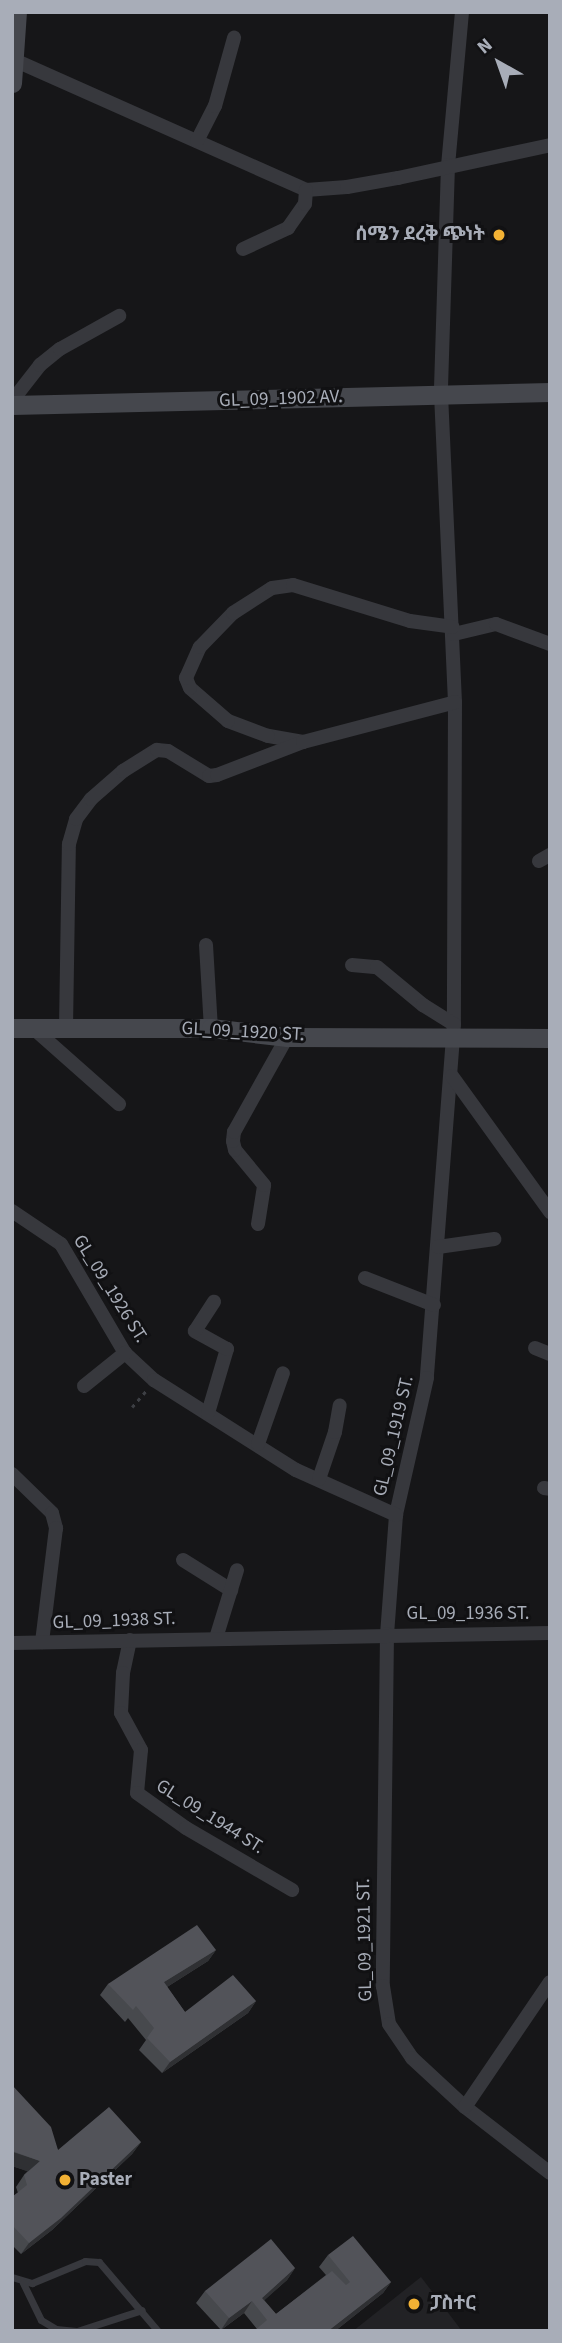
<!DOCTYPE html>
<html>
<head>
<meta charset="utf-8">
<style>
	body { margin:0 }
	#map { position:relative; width:562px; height:2343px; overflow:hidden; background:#161618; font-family:"Source Sans 3","Noto Sans Ethiopic",sans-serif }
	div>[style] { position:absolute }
	.built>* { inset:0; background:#222225 }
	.path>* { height:2.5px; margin-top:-1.25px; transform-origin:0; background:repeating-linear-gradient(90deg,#3d3f44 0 3.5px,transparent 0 8.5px) }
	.lane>* { height:7px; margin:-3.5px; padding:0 3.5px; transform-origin:3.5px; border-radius:3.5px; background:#37383d }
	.street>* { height:14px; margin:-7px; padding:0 7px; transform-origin:7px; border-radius:7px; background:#37383d }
	.secondary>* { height:19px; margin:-9.5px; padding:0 9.5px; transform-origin:9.5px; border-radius:9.5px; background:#45474d }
	.wall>* { inset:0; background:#47494d }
	.shaded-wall>* { inset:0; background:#2f3033 }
	.building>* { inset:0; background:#525359 }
	.dots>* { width:19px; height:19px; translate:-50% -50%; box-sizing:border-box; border:4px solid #111113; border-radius:50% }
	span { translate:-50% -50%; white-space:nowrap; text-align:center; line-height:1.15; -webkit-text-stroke:6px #111113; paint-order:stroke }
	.poi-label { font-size:19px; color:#a8adb8; font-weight:700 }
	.right { translate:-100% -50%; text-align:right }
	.left { translate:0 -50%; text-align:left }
	.street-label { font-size:19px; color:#a8adb8 }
	.frame { position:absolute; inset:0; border:14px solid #a8adb8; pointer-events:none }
	.north { position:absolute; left:464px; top:28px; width:70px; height:70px; -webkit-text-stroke:5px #111113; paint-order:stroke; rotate:320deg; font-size:19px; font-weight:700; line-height:28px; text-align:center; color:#a8adb8 }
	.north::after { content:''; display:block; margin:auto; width:24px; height:32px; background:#a8adb8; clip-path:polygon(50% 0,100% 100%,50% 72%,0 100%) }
</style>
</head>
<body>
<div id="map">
	<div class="built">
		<div style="clip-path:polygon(421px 2277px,462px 2331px,353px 2331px)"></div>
	</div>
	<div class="path">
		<div style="left:132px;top:1407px;width:21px;rotate:-49deg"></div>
	</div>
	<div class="lane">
		<div style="left:12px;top:2277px;width:21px;rotate:17deg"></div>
		<div style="left:32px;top:2283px;width:57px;rotate:-22.5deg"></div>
		<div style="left:85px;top:2261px;width:14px;rotate:4deg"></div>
		<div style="left:99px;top:2262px;width:91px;rotate:49.5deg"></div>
		<div style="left:23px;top:2283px;width:41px;rotate:64.1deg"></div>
		<div style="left:41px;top:2320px;width:17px;rotate:31deg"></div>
		<div style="left:56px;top:2329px;width:20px;rotate:6deg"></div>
		<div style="left:77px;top:2331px;width:68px;rotate:-17.9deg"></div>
	</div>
	<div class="street">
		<div style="left:462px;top:12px;width:154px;rotate:95.2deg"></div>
		<div style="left:448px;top:165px;width:229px;rotate:91.8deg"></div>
		<div style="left:441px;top:394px;width:308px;rotate:87.4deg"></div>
		<div style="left:455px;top:702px;width:322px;rotate:90.2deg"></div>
		<div style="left:454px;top:1024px;width:355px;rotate:94.4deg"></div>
		<div style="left:427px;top:1378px;width:140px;rotate:102.8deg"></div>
		<div style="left:396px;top:1515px;width:119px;rotate:94.3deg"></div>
		<div style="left:387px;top:1634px;width:352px;rotate:90.7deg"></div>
		<div style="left:383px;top:1986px;width:38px;rotate:81deg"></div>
		<div style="left:389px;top:2024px;width:41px;rotate:55.9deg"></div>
		<div style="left:412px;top:2058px;width:72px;rotate:42.8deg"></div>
		<div style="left:465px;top:2107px;width:108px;rotate:37.8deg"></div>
		<div style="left:12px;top:59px;width:322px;rotate:24deg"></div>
		<div style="left:306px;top:190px;width:41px;rotate:-4.2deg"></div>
		<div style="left:347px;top:187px;width:52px;rotate:-10deg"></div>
		<div style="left:398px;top:178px;width:156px;rotate:-12.2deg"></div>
		<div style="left:197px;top:141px;width:39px;rotate:-63deg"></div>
		<div style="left:215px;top:106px;width:71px;rotate:-74.4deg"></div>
		<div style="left:243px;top:249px;width:50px;rotate:-25deg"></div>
		<div style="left:288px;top:228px;width:29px;rotate:-55deg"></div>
		<div style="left:305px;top:204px;width:14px;rotate:-86deg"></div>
		<div style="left:12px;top:401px;width:46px;rotate:-52.1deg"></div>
		<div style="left:40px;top:365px;width:26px;rotate:-39deg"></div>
		<div style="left:60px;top:349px;width:68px;rotate:-29.2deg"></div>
		<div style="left:454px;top:634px;width:43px;rotate:-13.4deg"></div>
		<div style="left:496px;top:624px;width:58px;rotate:20.3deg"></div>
		<div style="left:303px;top:742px;width:36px;rotate:-170deg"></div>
		<div style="left:268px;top:736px;width:43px;rotate:-159.4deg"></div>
		<div style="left:228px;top:721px;width:50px;rotate:-139deg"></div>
		<div style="left:190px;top:688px;width:11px;rotate:-112deg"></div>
		<div style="left:186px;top:678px;width:34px;rotate:-66deg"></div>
		<div style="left:200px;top:647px;width:47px;rotate:-45.9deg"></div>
		<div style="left:233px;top:613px;width:46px;rotate:-32.7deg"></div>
		<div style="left:272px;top:588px;width:21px;rotate:-8deg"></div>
		<div style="left:293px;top:585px;width:122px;rotate:17.1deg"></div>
		<div style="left:410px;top:621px;width:43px;rotate:7.9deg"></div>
		<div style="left:539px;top:861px;width:13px;rotate:-29deg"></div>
		<div style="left:206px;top:945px;width:83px;rotate:86.6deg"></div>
		<div style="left:352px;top:965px;width:25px;rotate:5deg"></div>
		<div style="left:377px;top:967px;width:60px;rotate:39.6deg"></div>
		<div style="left:423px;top:1005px;width:36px;rotate:32deg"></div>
		<div style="left:33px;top:1028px;width:115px;rotate:41.5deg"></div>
		<div style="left:66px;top:1028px;width:184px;rotate:-89.1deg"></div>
		<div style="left:69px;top:844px;width:26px;rotate:-74deg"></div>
		<div style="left:76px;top:819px;width:25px;rotate:-53deg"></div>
		<div style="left:91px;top:799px;width:43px;rotate:-41.2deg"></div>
		<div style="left:123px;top:771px;width:40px;rotate:-32deg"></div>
		<div style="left:157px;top:750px;width:11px;rotate:5deg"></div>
		<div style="left:168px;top:751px;width:48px;rotate:31.4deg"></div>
		<div style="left:209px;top:776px;width:8px;rotate:-7deg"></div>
		<div style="left:217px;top:775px;width:92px;rotate:-21deg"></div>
		<div style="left:303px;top:742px;width:157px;rotate:-14.7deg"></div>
		<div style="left:452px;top:1076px;width:168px;rotate:54.2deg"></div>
		<div style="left:12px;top:1211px;width:59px;rotate:34deg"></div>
		<div style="left:61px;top:1244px;width:126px;rotate:59.6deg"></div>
		<div style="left:125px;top:1353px;width:40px;rotate:43deg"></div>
		<div style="left:154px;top:1380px;width:168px;rotate:32.4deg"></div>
		<div style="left:296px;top:1470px;width:110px;rotate:24.2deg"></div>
		<div style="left:258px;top:1224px;width:39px;rotate:-81deg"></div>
		<div style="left:264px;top:1185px;width:45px;rotate:-129.6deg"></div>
		<div style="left:235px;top:1150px;width:9px;rotate:-103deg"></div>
		<div style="left:233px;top:1141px;width:9px;rotate:-84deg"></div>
		<div style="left:234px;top:1132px;width:109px;rotate:-60.8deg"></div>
		<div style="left:438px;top:1247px;width:57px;rotate:-8.1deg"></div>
		<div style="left:365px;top:1278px;width:74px;rotate:21.4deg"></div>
		<div style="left:535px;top:1348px;width:16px;rotate:22deg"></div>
		<div style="left:84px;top:1386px;width:53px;rotate:-38.8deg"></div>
		<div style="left:208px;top:1413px;width:67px;rotate:-73.5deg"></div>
		<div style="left:227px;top:1349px;width:37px;rotate:-151deg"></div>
		<div style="left:195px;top:1331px;width:35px;rotate:-57deg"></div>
		<div style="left:258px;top:1444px;width:75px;rotate:-70.6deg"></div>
		<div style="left:12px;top:1474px;width:56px;rotate:44.3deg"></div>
		<div style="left:52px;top:1513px;width:16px;rotate:75deg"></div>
		<div style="left:56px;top:1528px;width:115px;rotate:97deg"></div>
		<div style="left:319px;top:1479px;width:50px;rotate:-71.2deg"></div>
		<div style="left:335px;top:1432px;width:27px;rotate:-80deg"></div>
		<div style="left:544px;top:1488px;width:6px;rotate:9deg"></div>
		<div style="left:183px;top:1560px;width:57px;rotate:32deg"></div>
		<div style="left:216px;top:1638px;width:71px;rotate:-72.8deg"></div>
		<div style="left:130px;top:1640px;width:34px;rotate:102deg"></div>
		<div style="left:123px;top:1673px;width:40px;rotate:92.9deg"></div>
		<div style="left:121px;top:1713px;width:42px;rotate:61.6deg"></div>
		<div style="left:141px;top:1750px;width:43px;rotate:95.3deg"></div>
		<div style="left:137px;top:1793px;width:60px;rotate:35.5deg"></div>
		<div style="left:186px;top:1828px;width:123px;rotate:30.3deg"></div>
		<div style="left:12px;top:1643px;width:538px;rotate:-1.06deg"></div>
		<div style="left:465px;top:2107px;width:151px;rotate:-55.8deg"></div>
	</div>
	<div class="secondary">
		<div style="left:12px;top:83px;width:71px;rotate:-86deg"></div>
		<div style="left:12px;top:405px;width:538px;rotate:-1.38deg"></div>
		<div style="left:12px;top:1028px;width:199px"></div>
		<div style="left:211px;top:1028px;width:77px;rotate:6.8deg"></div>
		<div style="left:287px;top:1037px;width:263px;rotate:0.2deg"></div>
	</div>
	<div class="wall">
		<div style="clip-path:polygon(216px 1950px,208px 1961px,167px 1987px,185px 2012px,256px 2001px,248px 2013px,162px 2073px,139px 2050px,146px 2040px,128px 2018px,125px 2022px,100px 1995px,108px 1984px)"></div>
		<div style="clip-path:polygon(12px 2085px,58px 2150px,141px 2142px,132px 2154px,52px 2230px,21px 2254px,12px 2245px,12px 2197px,18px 2193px,16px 2187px,24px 2175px,28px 2171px,12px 2166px)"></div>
		<div style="clip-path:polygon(328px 2255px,391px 2282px,383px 2293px,335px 2331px,254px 2331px,257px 2329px,244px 2313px,221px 2330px,196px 2303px,205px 2291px,295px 2268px,287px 2280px,264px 2300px,276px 2314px,326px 2275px,319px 2267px)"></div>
	</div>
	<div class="shaded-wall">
		<div style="clip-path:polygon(216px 1950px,208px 1961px,156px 1994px,164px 1982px)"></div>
		<div style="clip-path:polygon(256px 2001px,248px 2013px,162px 2073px,170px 2062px)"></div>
		<div style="clip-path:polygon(141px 2142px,132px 2154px,52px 2230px,21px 2254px,29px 2243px)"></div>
		<div style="clip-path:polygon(13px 2152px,40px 2161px,32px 2173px,12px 2166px)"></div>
		<div style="clip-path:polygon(295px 2268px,287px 2280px,257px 2307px,262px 2298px)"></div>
		<div style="clip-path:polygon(391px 2282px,383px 2293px,335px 2331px,328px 2331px)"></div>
		<div style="clip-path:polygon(252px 2301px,244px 2313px,221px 2330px,229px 2318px)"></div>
	</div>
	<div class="building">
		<div style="clip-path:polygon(197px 1925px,216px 1950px,164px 1982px,185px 2012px,233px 1975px,256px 2001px,170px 2062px,147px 2038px,154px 2028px,136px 2006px,133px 2010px,108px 1984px)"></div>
		<div style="clip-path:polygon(12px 2085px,51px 2127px,58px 2150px,109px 2107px,141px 2142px,61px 2218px,29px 2243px,12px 2225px,12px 2197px,27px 2185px,24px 2175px,40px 2161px,12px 2151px)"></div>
		<div style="clip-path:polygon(353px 2236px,391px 2282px,328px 2331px,254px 2331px,267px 2320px,252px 2301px,229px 2318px,205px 2291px,271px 2239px,295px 2268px,262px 2298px,276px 2314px,332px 2271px,346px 2285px,350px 2282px,328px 2255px)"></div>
	</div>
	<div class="dots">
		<div style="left:499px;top:235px;background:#f2b134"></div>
		<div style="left:65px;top:2180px;background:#f2b134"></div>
		<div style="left:414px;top:2304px;background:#f2b134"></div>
	</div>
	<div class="poi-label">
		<span class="right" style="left:485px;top:235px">ሰሜን ደረቅ ጭነት</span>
		<span class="left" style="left:79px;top:2180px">Paster</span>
		<span class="left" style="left:430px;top:2304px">ፓስተር</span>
	</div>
	<div class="street-label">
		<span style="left:281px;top:399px;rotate:-2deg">GL_09_1902 AV.</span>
		<span style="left:243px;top:1032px;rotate:3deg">GL_09_1920 ST.</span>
		<span style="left:110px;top:1289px;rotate:58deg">GL_09_1926 ST.</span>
		<span style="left:394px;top:1436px;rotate:-77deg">GL_09_1919 ST.</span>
		<span style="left:468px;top:1614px">GL_09_1936 ST.</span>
		<span style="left:114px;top:1621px;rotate:-2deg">GL_09_1938 ST.</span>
		<span style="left:210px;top:1817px;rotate:32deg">GL_09_1944 ST.</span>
		<span style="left:365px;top:1940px;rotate:-91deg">GL_09_1921 ST.</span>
	</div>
	<div class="frame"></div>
	<div class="north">N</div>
</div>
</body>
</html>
